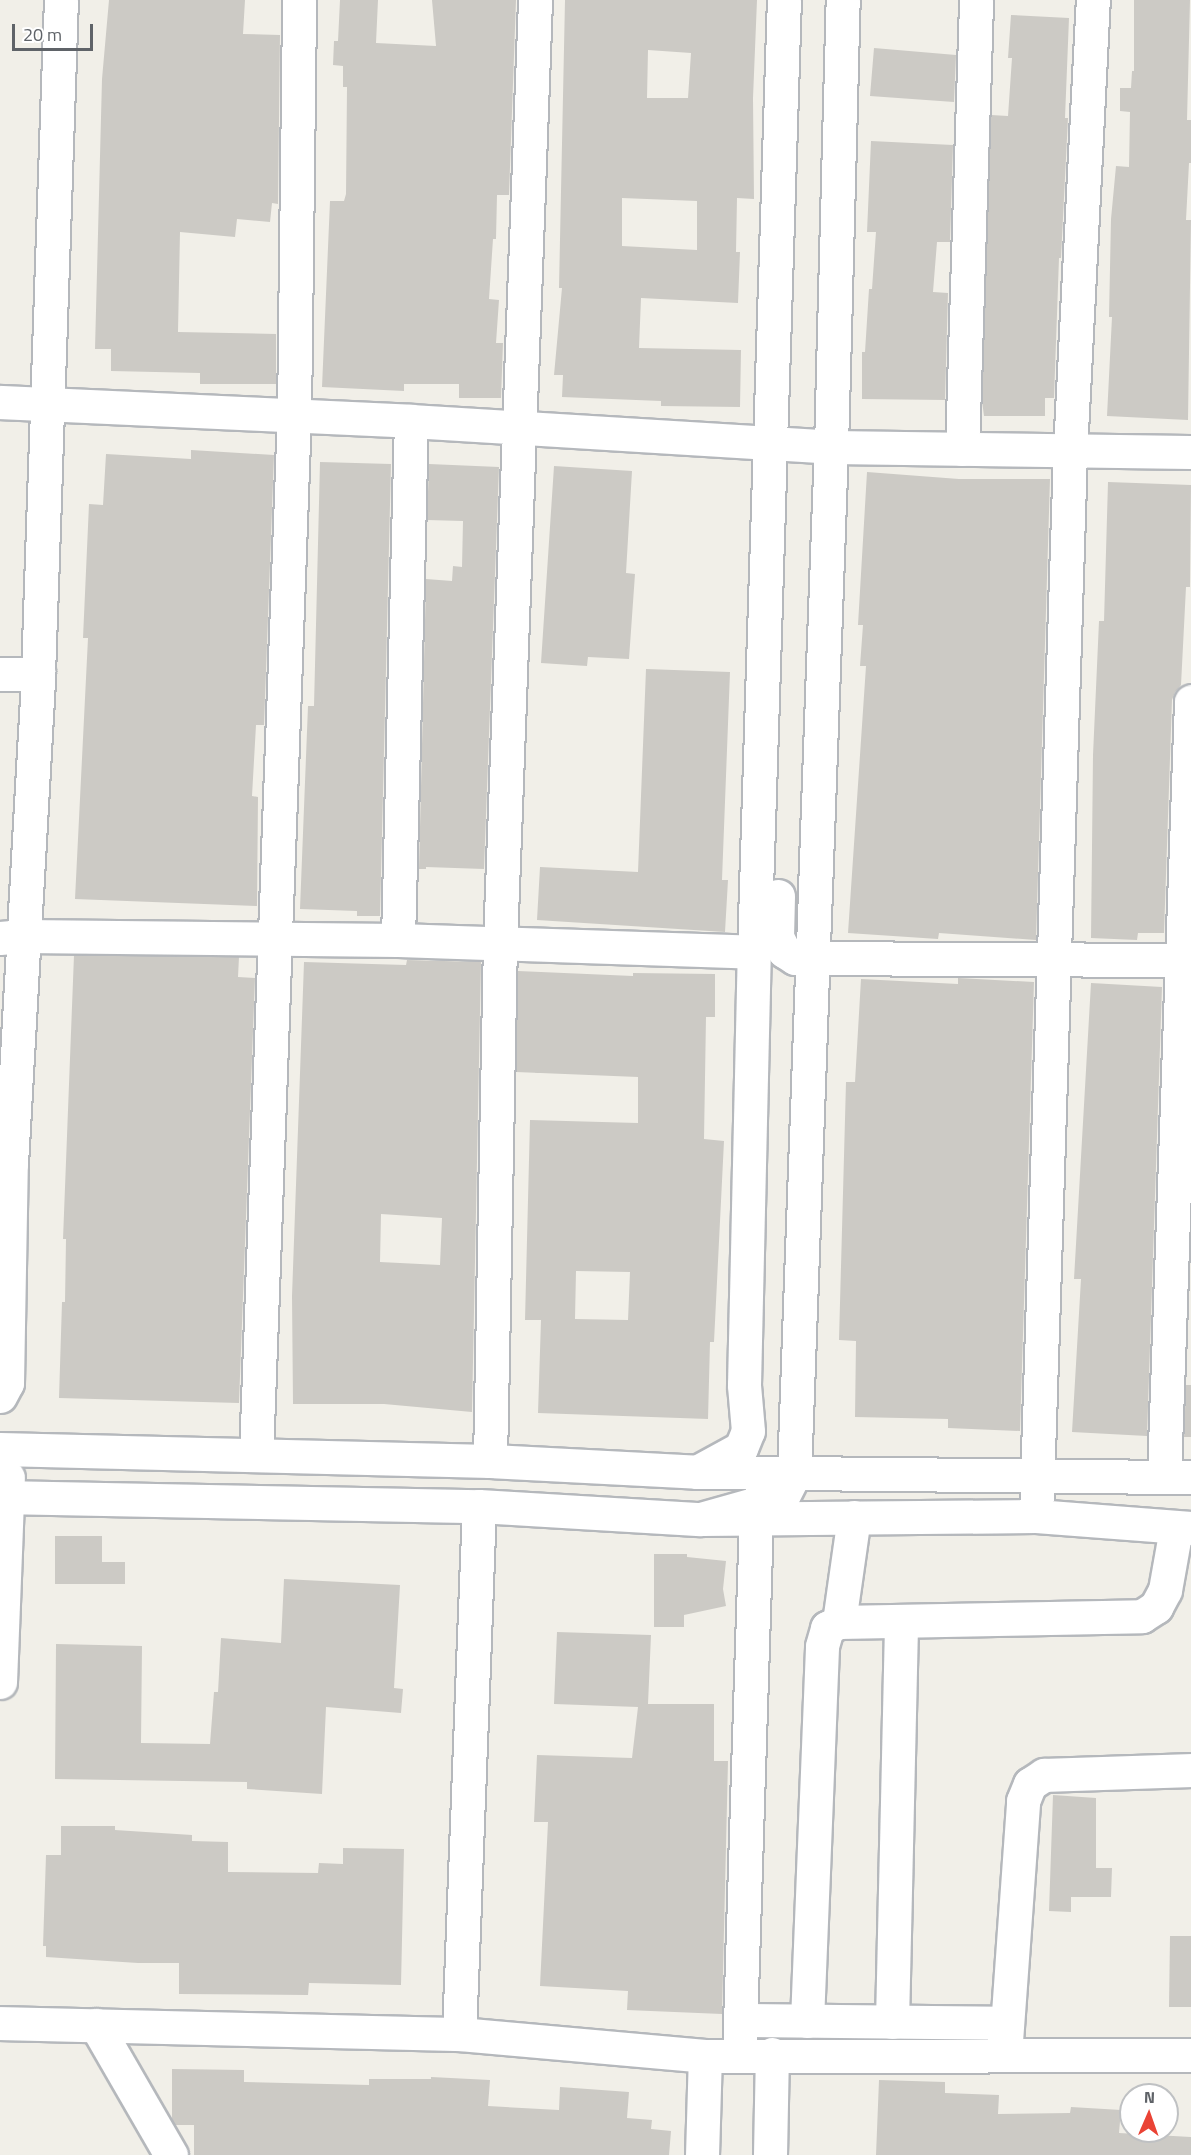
<!DOCTYPE html>
<html>
<head>
<meta charset="utf-8">
<style>
	body { margin:0 }
	#map { position:relative; width:1191px; height:2155px; overflow:hidden; background:#f1efe8; font-family:"Titillium Web",sans-serif }
	div>[style] { position:absolute }
	.building>* { inset:0; background:#cccac5 }
	.roads { filter:drop-shadow(2px 0 #b5b8bc) drop-shadow(-2px 0 #b5b8bc) drop-shadow(0 2px #b5b8bc) drop-shadow(0 -2px #b5b8bc) }
	.minor>* { height:33px; margin:-16.5px; padding:0 16.5px; transform-origin:16.5px; border-radius:16.5px; background:#fff }
	span { translate:-50% -50%; white-space:nowrap; text-align:center; line-height:1.15; -webkit-text-stroke:6px #fff; paint-order:stroke }
	.north { position:absolute; left:1119px; top:2083px; width:60px; height:60px; box-sizing:border-box; background:#fff; border:2px solid #bfc1c3; border-radius:50%; rotate:2deg; font-size:16px; font-weight:700; line-height:24px; text-align:center; color:#5f6368 }
	.north::after { content:''; display:block; margin:auto; width:21px; height:27px; background:#ea4335; clip-path:polygon(50% 0,100% 100%,50% 72%,0 100%) }
	.scale { position:absolute; left:12px; top:24px; width:81px; height:27px; box-sizing:border-box; border:3px solid #5f6368; border-top:0; padding-left:8px; font-size:18px; line-height:21px; white-space:nowrap; color:#5f6368; -webkit-text-stroke:4px #fff; paint-order:stroke }
</style>
</head>
<body>
<div id="map">
	<div class="building">
		<div style="clip-path:polygon(109px 0,245px 0,243px 34px,280px 35px,278px 204px,272px 203px,270px 222px,237px 219px,235px 237px,180px 232px,178px 332px,276px 334px,276px 384px,200px 384px,200px 373px,111px 371px,111px 349px,95px 349px,102px 79px)"></div>
		<div style="clip-path:polygon(340px 0,378px 0,376px 43px,436px 46px,432px 0,516px 0,509px 195px,497px 195px,496px 239px,493px 239px,489px 299px,499px 300px,496px 343px,503px 343px,501px 398px,459px 398px,459px 384px,404px 384px,404px 391px,322px 387px,330px 201px,344px 201px,346px 194px,347px 87px,343px 87px,343px 66px,333px 65px,334px 41px,338px 41px)"></div>
		<div style="clip-path:polygon(evenodd,565px 0,757px 0,753px 98px,754px 199px,737px 198px,736px 252px,740px 252px,738px 303px,641px 298px,639px 348px,741px 350px,740px 407px,661px 406px,661px 401px,562px 397px,563px 375px,554px 375px,562px 288px,559px 288px,565px 0,648px 50px,691px 53px,688px 98px,647px 98px,648px 50px,565px 0,622px 198px,697px 201px,697px 250px,622px 246px,622px 198px)"></div>
		<div style="clip-path:polygon(1134px 0,1190px 0,1187px 120px,1191px 120px,1191px 163px,1189px 163px,1186px 220px,1191px 220px,1188px 420px,1107px 416px,1112px 317px,1109px 317px,1111px 219px,1116px 166px,1129px 167px,1130px 112px,1120px 111px,1120px 88px,1131px 88px,1132px 71px,1134px 71px)"></div>
		<div style="clip-path:polygon(1011px 15px,1069px 18px,1065px 118px,1068px 118px,1061px 258px,1059px 258px,1054px 398px,1045px 398px,1045px 416px,984px 416px,982px 401px,991px 115px,1008px 116px,1012px 58px,1008px 58px)"></div>
		<div style="clip-path:polygon(874px 48px,956px 55px,954px 102px,870px 96px)"></div>
		<div style="clip-path:polygon(871px 141px,953px 145px,950px 242px,937px 242px,933px 292px,948px 293px,945px 400px,862px 399px,862px 352px,865px 352px,869px 289px,872px 289px,876px 232px,867px 232px)"></div>
		<div style="clip-path:polygon(191px 450px,274px 455px,264px 725px,256px 725px,252px 796px,258px 797px,257px 906px,75px 899px,88px 638px,83px 638px,89px 504px,103px 505px,106px 454px,191px 459px)"></div>
		<div style="clip-path:polygon(320px 462px,391px 464px,380px 916px,357px 916px,357px 911px,300px 909px,308px 706px,314px 706px)"></div>
		<div style="clip-path:polygon(429px 464px,499px 467px,484px 869px,426px 867px,426px 869px,419px 869px,426px 579px,452px 581px,453px 566px,462px 567px,463px 521px,427px 520px)"></div>
		<div style="clip-path:polygon(554px 466px,632px 471px,626px 573px,635px 574px,629px 659px,588px 657px,587px 666px,541px 663px)"></div>
		<div style="clip-path:polygon(867px 472px,959px 479px,1050px 479px,1036px 940px,939px 933px,938px 939px,848px 933px,866px 666px,860px 666px,863px 625px,858px 625px)"></div>
		<div style="clip-path:polygon(1108px 482px,1191px 485px,1190px 587px,1186px 587px,1181px 685px,1175px 692px,1172px 700px,1164px 933px,1138px 933px,1137px 940px,1091px 938px,1093px 755px,1099px 621px,1104px 621px)"></div>
		<div style="clip-path:polygon(646px 669px,730px 672px,722px 880px,728px 880px,725px 932px,537px 920px,540px 867px,638px 872px)"></div>
		<div style="clip-path:polygon(74px 955px,239px 957px,238px 977px,255px 978px,239px 1403px,59px 1398px,62px 1302px,65px 1302px,66px 1239px,63px 1239px)"></div>
		<div style="clip-path:polygon(evenodd,407px 960px,481px 962px,472px 1412px,384px 1404px,293px 1404px,292px 1296px,304px 962px,406px 965px,407px 960px,381px 1214px,442px 1218px,440px 1265px,380px 1262px,381px 1214px)"></div>
		<div style="clip-path:polygon(evenodd,518px 971px,633px 976px,633px 973px,715px 974px,715px 1017px,706px 1017px,704px 1139px,724px 1141px,714px 1342px,710px 1342px,708px 1419px,538px 1413px,541px 1320px,525px 1320px,530px 1120px,638px 1123px,638px 1077px,516px 1072px,518px 971px,576px 1271px,630px 1272px,628px 1320px,575px 1319px,576px 1271px)"></div>
		<div style="clip-path:polygon(958px 978px,1034px 982px,1020px 1431px,948px 1428px,948px 1419px,855px 1417px,856px 1341px,839px 1340px,846px 1082px,855px 1082px,861px 979px,958px 984px)"></div>
		<div style="clip-path:polygon(1091px 983px,1162px 987px,1147px 1436px,1072px 1432px,1081px 1279px,1074px 1279px)"></div>
		<div style="clip-path:polygon(1186px 1385px,1191px 1385px,1191px 1437px,1184px 1437px)"></div>
		<div style="clip-path:polygon(55px 1536px,102px 1536px,102px 1562px,125px 1562px,125px 1584px,55px 1584px)"></div>
		<div style="clip-path:polygon(654px 1554px,687px 1554px,687px 1557px,726px 1561px,723px 1589px,726px 1606px,684px 1615px,684px 1627px,654px 1627px)"></div>
		<div style="clip-path:polygon(284px 1579px,400px 1585px,394px 1688px,403px 1689px,401px 1713px,326px 1707px,322px 1794px,247px 1789px,247px 1782px,55px 1779px,56px 1644px,142px 1646px,141px 1743px,210px 1744px,214px 1692px,218px 1692px,221px 1638px,281px 1643px)"></div>
		<div style="clip-path:polygon(557px 1632px,651px 1635px,648px 1704px,714px 1704px,714px 1761px,728px 1761px,722px 2014px,627px 2010px,628px 1991px,540px 1986px,548px 1822px,534px 1822px,537px 1755px,632px 1758px,638px 1707px,554px 1704px)"></div>
		<div style="clip-path:polygon(1053px 1795px,1096px 1798px,1096px 1868px,1112px 1868px,1111px 1897px,1071px 1897px,1071px 1912px,1049px 1911px)"></div>
		<div style="clip-path:polygon(61px 1826px,115px 1826px,115px 1830px,192px 1835px,192px 1841px,228px 1842px,228px 1872px,318px 1873px,319px 1863px,343px 1864px,343px 1848px,404px 1849px,401px 1985px,309px 1983px,308px 1995px,179px 1994px,179px 1963px,138px 1963px,46px 1957px,46px 1946px,43px 1946px,46px 1855px,61px 1855px)"></div>
		<div style="clip-path:polygon(1170px 1936px,1191px 1936px,1191px 2007px,1169px 2007px)"></div>
		<div style="clip-path:polygon(172px 2069px,244px 2070px,244px 2082px,369px 2085px,369px 2079px,431px 2079px,431px 2077px,490px 2080px,488px 2106px,559px 2110px,560px 2087px,629px 2092px,627px 2118px,652px 2120px,651px 2129px,671px 2131px,669px 2155px,194px 2155px,194px 2125px,175px 2125px,172px 2119px)"></div>
		<div style="clip-path:polygon(879px 2080px,945px 2082px,945px 2093px,999px 2095px,998px 2114px,1070px 2113px,1071px 2107px,1121px 2110px,1119px 2133px,1191px 2137px,1191px 2155px,876px 2155px)"></div>
	</div>
	<div class="roads">
		<div class="minor">
			<div style="left:0;top:402px;width:411px;rotate:2.6deg"></div>
			<div style="left:411px;top:421px;width:421px;rotate:3.5deg"></div>
			<div style="left:831px;top:447px;width:360px;rotate:0.8deg"></div>
			<div style="left:962px;top:449px;width:449px;rotate:-88.2deg"></div>
			<div style="left:0;top:674px;width:38px"></div>
			<div style="left:778px;top:896px;width:41px;rotate:91.4deg"></div>
			<div style="left:777px;top:937px;width:16px;rotate:63deg"></div>
			<div style="left:784px;top:951px;width:13px;rotate:32deg"></div>
			<div style="left:795px;top:958px;width:396px;rotate:0.3deg"></div>
			<div style="left:0;top:938px;width:24px;rotate:-5deg"></div>
			<div style="left:24px;top:936px;width:374px;rotate:0.6deg"></div>
			<div style="left:398px;top:940px;width:356px;rotate:1.9deg"></div>
			<div style="left:398px;top:940px;width:519px;rotate:-88.57deg"></div>
			<div style="left:0;top:1396px;width:15px;rotate:-62deg"></div>
			<div style="left:7px;top:1383px;width:220px;rotate:-89deg"></div>
			<div style="left:11px;top:1163px;width:490px;rotate:-86.8deg"></div>
			<div style="left:38px;top:674px;width:674px;rotate:-88.05deg"></div>
			<div style="left:0;top:1449px;width:490px;rotate:1.4deg"></div>
			<div style="left:490px;top:1461px;width:207px;rotate:3deg"></div>
			<div style="left:697px;top:1472px;width:494px;rotate:0.6deg"></div>
			<div style="left:256px;top:1455px;width:1040px;rotate:-87.91deg"></div>
			<div style="left:294px;top:416px;width:416px;rotate:-89.3deg"></div>
			<div style="left:490px;top:1461px;width:519px;rotate:-88.9deg"></div>
			<div style="left:500px;top:942px;width:943px;rotate:-87.87deg"></div>
			<div style="left:697px;top:1472px;width:50px;rotate:-28.6deg"></div>
			<div style="left:741px;top:1448px;width:18px;rotate:-68deg"></div>
			<div style="left:748px;top:1431px;width:46px;rotate:-95deg"></div>
			<div style="left:744px;top:1385px;width:433px;rotate:-88.7deg"></div>
			<div style="left:754px;top:952px;width:952px;rotate:-88.2deg"></div>
			<div style="left:1164px;top:1475px;width:774px;rotate:-88deg"></div>
			<div style="left:0;top:1497px;width:479px;rotate:1.1deg"></div>
			<div style="left:479px;top:1506px;width:222px;rotate:3.4deg"></div>
			<div style="left:701px;top:1519px;width:335px;rotate:-0.5deg"></div>
			<div style="left:1036px;top:1516px;width:155px;rotate:4.4deg"></div>
			<div style="left:1036px;top:1516px;width:1066px;rotate:-88.17deg"></div>
			<div style="left:1070px;top:451px;width:452px;rotate:-87.1deg"></div>
			<div style="left:701px;top:1519px;width:85px;rotate:-15.7deg"></div>
			<div style="left:783px;top:1496px;width:25px;rotate:-63deg"></div>
			<div style="left:794px;top:1474px;width:1028px;rotate:-87.94deg"></div>
			<div style="left:831px;top:447px;width:447px;rotate:-88.5deg"></div>
			<div style="left:839px;top:1622px;width:106px;rotate:-81.9deg"></div>
			<div style="left:0;top:1682px;width:205px;rotate:-87.8deg"></div>
			<div style="left:741px;top:2020px;width:266px;rotate:0.6deg"></div>
			<div style="left:807px;top:2021px;width:375px;rotate:-87.7deg"></div>
			<div style="left:822px;top:1646px;width:19px;rotate:-74deg"></div>
			<div style="left:827px;top:1628px;width:13px;rotate:-27deg"></div>
			<div style="left:839px;top:1622px;width:303px;rotate:-1.1deg"></div>
			<div style="left:1142px;top:1616px;width:17px;rotate:-33deg"></div>
			<div style="left:1156px;top:1607px;width:19px;rotate:-62deg"></div>
			<div style="left:1165px;top:1590px;width:63px;rotate:-79.9deg"></div>
			<div style="left:892px;top:2022px;width:401px;rotate:-88.7deg"></div>
			<div style="left:0;top:2023px;width:459px;rotate:1.4deg"></div>
			<div style="left:459px;top:2034px;width:247px;rotate:5.1deg"></div>
			<div style="left:705px;top:2056px;width:486px;rotate:-0.1deg"></div>
			<div style="left:96px;top:2025px;width:150px;rotate:60deg"></div>
			<div style="left:459px;top:2034px;width:528px;rotate:-87.83deg"></div>
			<div style="left:1005px;top:2055px;width:255px;rotate:-85.9deg"></div>
			<div style="left:1023px;top:1801px;width:18px;rotate:-68deg"></div>
			<div style="left:1030px;top:1784px;width:17px;rotate:-33deg"></div>
			<div style="left:1044px;top:1775px;width:147px;rotate:-1.9deg"></div>
			<div style="left:739px;top:2056px;width:539px;rotate:-88.19deg"></div>
			<div style="left:702px;top:2155px;width:99px;rotate:-88.3deg"></div>
			<div style="left:770px;top:2155px;width:101px;rotate:-88.9deg"></div>
		</div>
	</div>
	<div class="north">N</div>
	<div class="scale">20 m</div>
</div>
</body>
</html>
